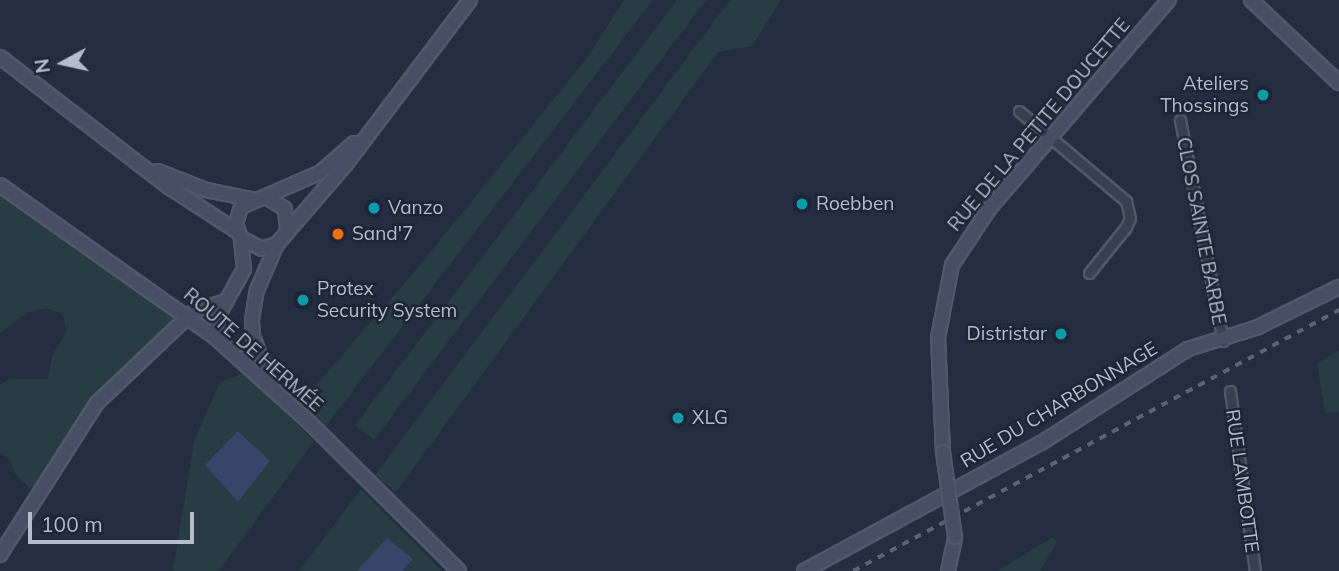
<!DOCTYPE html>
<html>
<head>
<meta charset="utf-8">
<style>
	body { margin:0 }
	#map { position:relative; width:1339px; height:571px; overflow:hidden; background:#252d42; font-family:Mulish,sans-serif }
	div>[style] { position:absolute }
	.green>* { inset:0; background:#273c43 }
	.water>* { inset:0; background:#38466a }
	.roads { filter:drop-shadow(2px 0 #515869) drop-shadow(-2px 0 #515869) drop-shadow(0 2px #515869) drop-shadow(0 -2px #515869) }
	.street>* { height:9px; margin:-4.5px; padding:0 4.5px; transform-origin:4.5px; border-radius:4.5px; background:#394052 }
	.secondary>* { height:12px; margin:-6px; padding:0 6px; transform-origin:6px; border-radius:6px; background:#474e65 }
	.rail>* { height:3.5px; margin-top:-1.75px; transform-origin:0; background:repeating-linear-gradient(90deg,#5b6379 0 7px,transparent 0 14px) }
	.bridges { filter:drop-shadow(2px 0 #515869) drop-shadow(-2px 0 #515869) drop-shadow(0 2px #515869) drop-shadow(0 -2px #515869) }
	.secondary-bridge>* { height:12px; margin:-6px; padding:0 6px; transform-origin:6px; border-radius:6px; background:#474e65 }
	.dots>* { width:19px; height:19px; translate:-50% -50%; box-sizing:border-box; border:4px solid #1e2537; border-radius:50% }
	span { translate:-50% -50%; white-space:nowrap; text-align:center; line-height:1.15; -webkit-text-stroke:5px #1e2537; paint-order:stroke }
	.poi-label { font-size:19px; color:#b6bccc }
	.right { translate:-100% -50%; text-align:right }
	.left { translate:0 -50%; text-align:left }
	.street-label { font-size:19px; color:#b6bccc }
	.north { position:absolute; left:28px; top:28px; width:70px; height:70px; -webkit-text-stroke:5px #1e2537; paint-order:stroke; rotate:262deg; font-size:19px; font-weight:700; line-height:28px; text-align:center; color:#b6bccc }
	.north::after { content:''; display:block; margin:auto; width:24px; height:32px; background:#b6bccc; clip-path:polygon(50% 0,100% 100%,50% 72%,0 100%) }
	.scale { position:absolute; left:28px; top:512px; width:166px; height:32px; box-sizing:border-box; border:4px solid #b6bccc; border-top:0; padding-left:9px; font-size:21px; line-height:24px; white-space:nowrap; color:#b6bccc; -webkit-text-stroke:5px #1e2537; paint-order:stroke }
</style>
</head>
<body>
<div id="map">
	<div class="green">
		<div style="clip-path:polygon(624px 0,653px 0,326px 426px,302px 401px,411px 276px,587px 58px)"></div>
		<div style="clip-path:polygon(677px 0,706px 0,374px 440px,355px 425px)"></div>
		<div style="clip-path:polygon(730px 0,781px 0,752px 46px,718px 52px,396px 492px,375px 475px)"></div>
		<div style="clip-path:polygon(0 195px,171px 308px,175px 318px,169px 334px,97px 403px,49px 479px,29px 488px,14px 472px,9px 458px,0 453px,0 385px,10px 379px,48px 379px,52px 356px,66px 332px,63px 314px,46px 308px,26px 313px,0 334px)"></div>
		<div style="clip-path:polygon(1339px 350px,1339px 412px,1325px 413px,1317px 363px)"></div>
		<div style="clip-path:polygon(246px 373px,314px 441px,219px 571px,173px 571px,194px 441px,220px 382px)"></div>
		<div style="clip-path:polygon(361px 489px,442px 571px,402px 571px,413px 559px,387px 539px,357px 571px,299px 571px)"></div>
		<div style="clip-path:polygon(1053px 537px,1057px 542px,1040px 571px,997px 571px)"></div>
	</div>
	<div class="water">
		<div style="clip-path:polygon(238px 431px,270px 461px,238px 502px,205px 465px)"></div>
		<div style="clip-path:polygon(387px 538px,413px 559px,402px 571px,357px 571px)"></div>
	</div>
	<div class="roads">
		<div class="street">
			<div style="left:1019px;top:111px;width:140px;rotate:40.1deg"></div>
			<div style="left:1126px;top:201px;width:17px;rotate:77deg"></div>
			<div style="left:1130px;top:218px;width:10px;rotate:114deg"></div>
			<div style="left:1126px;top:227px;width:59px;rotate:128.8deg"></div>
			<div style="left:1180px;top:120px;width:225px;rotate:79deg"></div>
			<div style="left:1230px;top:391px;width:182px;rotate:82.1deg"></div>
		</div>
		<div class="secondary">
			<div style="left:1251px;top:0;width:121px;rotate:43.3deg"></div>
			<div style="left:0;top:57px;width:213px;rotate:37.6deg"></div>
			<div style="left:169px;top:187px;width:82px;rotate:33.1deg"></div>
			<div style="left:158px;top:171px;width:52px;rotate:21.6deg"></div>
			<div style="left:206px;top:190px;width:46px;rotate:11.3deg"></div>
			<div style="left:0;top:185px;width:265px;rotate:35.3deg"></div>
			<div style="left:216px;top:338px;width:127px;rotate:42.1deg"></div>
			<div style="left:310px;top:423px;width:210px;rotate:44.8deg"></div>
			<div style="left:266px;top:197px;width:22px;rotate:32deg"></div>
			<div style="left:285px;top:209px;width:22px;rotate:85deg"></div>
			<div style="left:277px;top:244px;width:16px;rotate:162deg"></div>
			<div style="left:262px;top:249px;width:24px;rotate:-152deg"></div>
			<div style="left:241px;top:238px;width:15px;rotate:-110deg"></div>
			<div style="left:236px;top:224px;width:18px;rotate:-74deg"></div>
			<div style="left:241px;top:207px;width:87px;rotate:-23.6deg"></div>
			<div style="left:321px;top:172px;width:44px;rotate:-41.3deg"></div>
			<div style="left:216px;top:338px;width:22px;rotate:-85deg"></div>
			<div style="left:218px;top:316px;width:54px;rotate:-61deg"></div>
			<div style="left:244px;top:269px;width:31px;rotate:-96deg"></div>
			<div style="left:272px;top:387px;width:54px;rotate:-110.4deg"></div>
			<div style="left:253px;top:336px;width:16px;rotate:-94deg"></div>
			<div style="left:252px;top:320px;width:30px;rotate:-81deg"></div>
			<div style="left:257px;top:290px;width:50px;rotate:-66.5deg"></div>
			<div style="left:277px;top:244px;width:106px;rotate:-49.2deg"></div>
			<div style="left:346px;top:164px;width:206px;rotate:-52.9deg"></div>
			<div style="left:943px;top:452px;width:114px;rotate:-92.5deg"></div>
			<div style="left:938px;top:338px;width:74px;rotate:-79.1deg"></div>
			<div style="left:952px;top:265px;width:67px;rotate:-56.5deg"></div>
			<div style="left:989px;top:209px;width:276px;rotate:-49.3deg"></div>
			<div style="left:0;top:555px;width:180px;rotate:-57.5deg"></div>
			<div style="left:97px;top:403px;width:134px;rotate:-43.5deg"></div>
			<div style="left:194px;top:311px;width:34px;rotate:-17deg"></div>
			<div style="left:804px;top:571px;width:269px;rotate:-28.4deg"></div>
			<div style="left:1041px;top:443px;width:174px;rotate:-32.6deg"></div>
			<div style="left:1188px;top:349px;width:73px;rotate:-17.4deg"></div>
			<div style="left:1258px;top:327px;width:90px;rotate:-26.3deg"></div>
			<div style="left:948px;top:571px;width:35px;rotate:-78deg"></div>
		</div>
	</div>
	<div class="rail">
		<div style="left:853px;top:571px;width:552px;rotate:-28.24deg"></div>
	</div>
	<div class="bridges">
		<div class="secondary-bridge">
			<div style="left:943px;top:452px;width:86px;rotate:82deg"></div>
		</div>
	</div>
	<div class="dots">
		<div style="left:1263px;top:95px;background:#0f9aa8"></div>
		<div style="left:802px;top:204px;background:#0f9aa8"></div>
		<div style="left:374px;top:208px;background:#0f9aa8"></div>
		<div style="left:338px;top:234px;background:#e8710a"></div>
		<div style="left:303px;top:300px;background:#0f9aa8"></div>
		<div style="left:1061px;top:334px;background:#0f9aa8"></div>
		<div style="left:678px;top:418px;background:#0f9aa8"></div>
	</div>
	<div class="poi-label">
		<span class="right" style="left:1249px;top:95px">Ateliers<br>Thossings</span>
		<span class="left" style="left:816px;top:204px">Roebben</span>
		<span class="left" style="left:388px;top:208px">Vanzo</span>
		<span class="left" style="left:352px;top:234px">Sand'7</span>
		<span class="left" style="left:317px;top:300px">Protex<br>Security System</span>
		<span class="right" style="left:1047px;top:334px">Distristar</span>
		<span class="left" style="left:692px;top:418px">XLG</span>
	</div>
	<div class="street-label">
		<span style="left:1039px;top:125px;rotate:-50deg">RUE DE LA PETITE DOUCETTE</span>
		<span style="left:1201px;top:231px;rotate:79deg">CLOS SAINTE BARBE</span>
		<span style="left:253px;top:350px;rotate:41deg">ROUTE DE HERMÉE</span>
		<span style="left:1059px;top:405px;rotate:-31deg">RUE DU CHARBONNAGE</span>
		<span style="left:1242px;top:481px;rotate:82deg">RUE LAMBOTTE</span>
	</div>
	<div class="north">N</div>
	<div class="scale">100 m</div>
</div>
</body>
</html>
